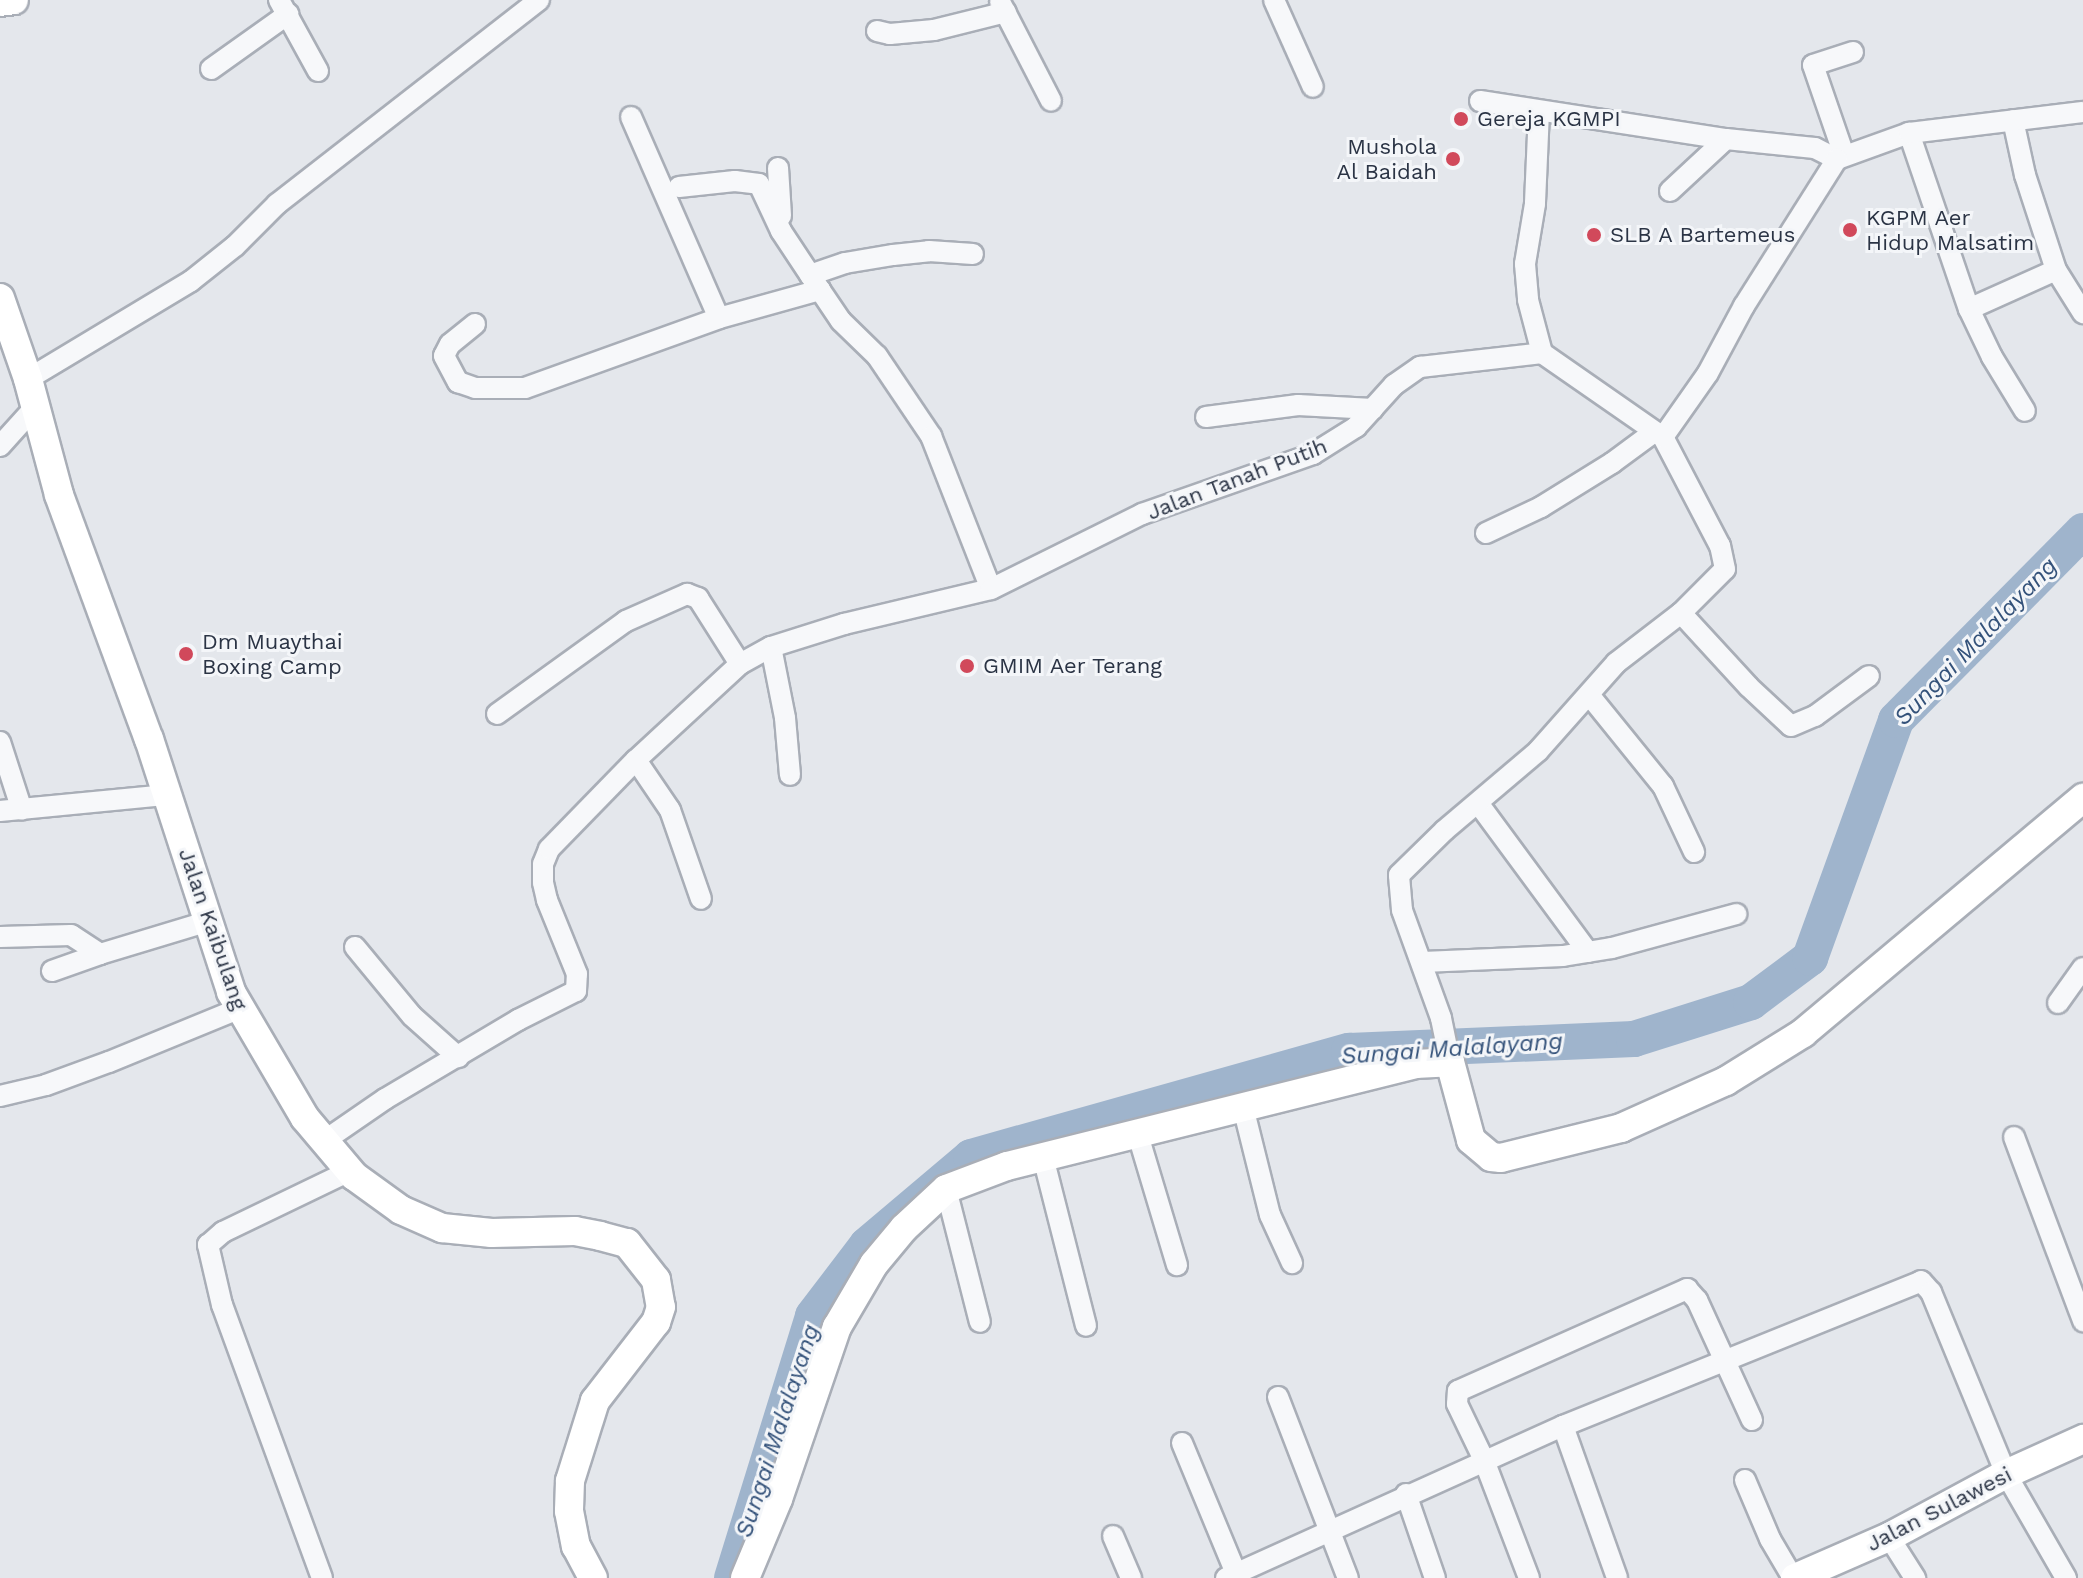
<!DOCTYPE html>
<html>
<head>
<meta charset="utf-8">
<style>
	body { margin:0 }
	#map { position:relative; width:2083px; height:1578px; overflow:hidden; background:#e4e7ec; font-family:"Work Sans",sans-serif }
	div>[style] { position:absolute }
	.river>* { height:36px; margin:-18px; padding:0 18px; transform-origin:18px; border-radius:18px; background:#9fb4cc }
	.roads { filter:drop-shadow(2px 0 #a9aeb7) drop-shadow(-2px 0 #a9aeb7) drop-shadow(0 2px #a9aeb7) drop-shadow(0 -2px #a9aeb7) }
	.street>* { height:20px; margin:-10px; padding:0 10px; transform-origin:10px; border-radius:10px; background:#f7f8fa }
	.secondary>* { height:28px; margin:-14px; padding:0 14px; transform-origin:14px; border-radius:14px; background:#fff }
	.dots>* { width:22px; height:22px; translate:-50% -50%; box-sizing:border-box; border:4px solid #f4f6f9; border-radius:50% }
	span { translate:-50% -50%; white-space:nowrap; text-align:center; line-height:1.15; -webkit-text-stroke:6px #f4f6f9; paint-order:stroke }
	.poi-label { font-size:22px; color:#2b3445 }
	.left { translate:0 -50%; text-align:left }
	.right { translate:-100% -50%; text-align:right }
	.street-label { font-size:22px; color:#2b3445 }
	.water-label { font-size:24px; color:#34527a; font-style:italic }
</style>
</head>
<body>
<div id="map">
	<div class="river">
		<div style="left:732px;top:1578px;width:274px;rotate:-72.8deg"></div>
		<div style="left:813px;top:1316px;width:89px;rotate:-52.7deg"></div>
		<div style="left:867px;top:1245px;width:136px;rotate:-40.2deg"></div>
		<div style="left:971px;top:1157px;width:393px;rotate:-15.7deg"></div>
		<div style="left:1349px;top:1051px;width:285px;rotate:-2.4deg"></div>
		<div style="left:1634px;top:1039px;width:123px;rotate:-17.5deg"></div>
		<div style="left:1751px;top:1002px;width:74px;rotate:-36.7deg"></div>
		<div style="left:1810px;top:958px;width:253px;rotate:-70.1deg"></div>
		<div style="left:1896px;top:720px;width:266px;rotate:-45.3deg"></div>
	</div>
	<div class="roads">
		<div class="street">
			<div style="left:279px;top:0;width:81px;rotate:61.2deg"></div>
			<div style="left:1274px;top:0;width:95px;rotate:65.9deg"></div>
			<div style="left:1000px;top:2px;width:111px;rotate:62.7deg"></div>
			<div style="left:877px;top:31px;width:13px;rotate:13deg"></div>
			<div style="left:890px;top:34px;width:44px;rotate:-5.2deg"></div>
			<div style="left:934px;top:30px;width:74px;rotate:-14deg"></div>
			<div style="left:211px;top:69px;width:95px;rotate:-35.5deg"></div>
			<div style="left:1480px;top:101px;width:249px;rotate:8.8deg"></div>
			<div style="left:1539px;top:111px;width:93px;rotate:92.5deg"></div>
			<div style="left:1535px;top:204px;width:61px;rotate:99.5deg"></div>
			<div style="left:1525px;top:264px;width:36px;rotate:85deg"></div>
			<div style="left:1528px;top:300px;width:55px;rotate:75.2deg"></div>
			<div style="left:631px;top:117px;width:219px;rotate:66.4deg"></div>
			<div style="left:719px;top:318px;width:105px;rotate:-15.5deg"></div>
			<div style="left:820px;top:290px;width:37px;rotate:56deg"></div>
			<div style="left:841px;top:321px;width:50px;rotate:44.2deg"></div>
			<div style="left:877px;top:356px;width:97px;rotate:56deg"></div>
			<div style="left:931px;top:436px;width:164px;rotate:68.6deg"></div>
			<div style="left:1909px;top:133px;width:186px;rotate:71.2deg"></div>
			<div style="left:1969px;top:309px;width:95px;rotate:-24.1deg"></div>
			<div style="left:2056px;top:270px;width:100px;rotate:-108.1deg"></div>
			<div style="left:2025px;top:175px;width:56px;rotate:-102.3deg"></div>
			<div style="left:1844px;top:155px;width:95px;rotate:-109deg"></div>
			<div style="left:1813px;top:65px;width:42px;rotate:-18deg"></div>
			<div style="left:778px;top:168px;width:48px;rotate:86.4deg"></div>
			<div style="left:679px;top:187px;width:56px;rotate:-6.1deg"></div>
			<div style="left:735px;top:181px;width:24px;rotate:7deg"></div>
			<div style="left:759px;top:184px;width:52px;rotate:64.9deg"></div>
			<div style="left:781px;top:231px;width:71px;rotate:56.5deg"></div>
			<div style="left:1670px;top:191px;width:76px;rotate:-42.9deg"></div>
			<div style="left:1726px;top:139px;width:89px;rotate:5.8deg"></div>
			<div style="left:1815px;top:148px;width:25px;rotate:27deg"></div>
			<div style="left:1837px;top:159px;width:77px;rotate:-19.9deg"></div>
			<div style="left:1909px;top:133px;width:175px;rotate:-6.9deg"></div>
			<div style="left:2056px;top:270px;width:51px;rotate:57.9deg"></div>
			<div style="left:810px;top:275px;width:37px;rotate:-19deg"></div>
			<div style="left:845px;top:263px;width:49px;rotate:-9.5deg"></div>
			<div style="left:893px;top:255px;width:36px;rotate:-6deg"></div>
			<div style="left:929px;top:251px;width:44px;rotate:3.9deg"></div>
			<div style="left:1969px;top:309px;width:53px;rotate:64.4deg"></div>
			<div style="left:1992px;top:357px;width:63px;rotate:58.6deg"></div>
			<div style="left:475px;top:324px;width:32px;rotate:141deg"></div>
			<div style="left:450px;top:344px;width:13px;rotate:117deg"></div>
			<div style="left:444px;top:356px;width:30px;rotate:62deg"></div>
			<div style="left:458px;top:382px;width:18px;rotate:19deg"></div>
			<div style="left:475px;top:388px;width:50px"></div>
			<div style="left:525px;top:388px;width:206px;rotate:-19.8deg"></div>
			<div style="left:28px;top:379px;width:190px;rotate:-31deg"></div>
			<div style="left:191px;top:281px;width:56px;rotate:-38.5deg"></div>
			<div style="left:235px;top:246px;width:59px;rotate:-45deg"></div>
			<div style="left:277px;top:204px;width:332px;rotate:-37.9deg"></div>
			<div style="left:1206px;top:417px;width:93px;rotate:-7.4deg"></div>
			<div style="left:1298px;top:405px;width:75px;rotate:3.1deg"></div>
			<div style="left:0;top:446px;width:54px;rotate:-48deg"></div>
			<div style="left:1486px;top:533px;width:61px;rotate:-25.3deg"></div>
			<div style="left:1541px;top:507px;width:84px;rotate:-31.8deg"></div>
			<div style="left:1612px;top:463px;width:52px;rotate:-36.4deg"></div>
			<div style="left:1681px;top:613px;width:100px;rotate:47.4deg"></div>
			<div style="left:1749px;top:687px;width:57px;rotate:42.9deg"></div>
			<div style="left:1791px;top:726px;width:26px;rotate:-23deg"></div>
			<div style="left:1815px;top:716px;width:67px;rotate:-36.5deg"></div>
			<div style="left:771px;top:647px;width:72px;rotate:78.8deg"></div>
			<div style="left:785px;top:718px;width:57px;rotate:85deg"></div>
			<div style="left:1590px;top:696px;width:116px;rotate:51deg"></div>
			<div style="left:1663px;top:786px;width:73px;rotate:64.8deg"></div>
			<div style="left:497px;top:714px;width:159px;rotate:-35.8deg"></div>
			<div style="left:626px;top:621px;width:67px;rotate:-23.9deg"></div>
			<div style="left:687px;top:594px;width:12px;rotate:20deg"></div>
			<div style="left:698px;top:598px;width:78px;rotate:57.5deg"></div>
			<div style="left:0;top:742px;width:71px;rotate:72.1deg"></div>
			<div style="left:636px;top:760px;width:60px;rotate:55.8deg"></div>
			<div style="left:670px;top:810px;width:94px;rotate:70.8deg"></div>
			<div style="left:1478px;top:803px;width:185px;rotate:53.6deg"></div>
			<div style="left:0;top:811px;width:168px;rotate:-5.5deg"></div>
			<div style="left:0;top:937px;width:71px;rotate:-1.6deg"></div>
			<div style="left:71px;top:935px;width:35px;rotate:33deg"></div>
			<div style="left:100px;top:954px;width:114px;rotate:-16.8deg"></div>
			<div style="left:355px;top:947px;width:89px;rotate:50.4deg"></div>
			<div style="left:412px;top:1016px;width:62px;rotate:41.7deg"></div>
			<div style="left:1423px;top:962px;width:140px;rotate:-2.5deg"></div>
			<div style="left:1563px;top:956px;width:50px;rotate:-9.3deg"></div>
			<div style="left:1612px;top:948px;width:129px;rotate:-15.3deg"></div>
			<div style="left:52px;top:971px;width:51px;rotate:-19.5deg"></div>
			<div style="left:2058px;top:1003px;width:43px;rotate:-54.5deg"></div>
			<div style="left:1450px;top:1062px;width:45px;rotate:-101.6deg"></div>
			<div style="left:1441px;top:1018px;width:115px;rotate:-109.9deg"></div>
			<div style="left:1402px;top:910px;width:35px;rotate:-95deg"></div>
			<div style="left:1399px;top:875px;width:64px;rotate:-44.4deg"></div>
			<div style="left:1445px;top:830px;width:122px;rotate:-40.3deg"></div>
			<div style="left:1538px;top:751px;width:118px;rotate:-48.4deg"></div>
			<div style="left:1616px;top:663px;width:82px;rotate:-37.6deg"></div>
			<div style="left:1681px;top:613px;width:62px;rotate:-45deg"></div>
			<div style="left:1725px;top:569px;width:24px;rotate:-102deg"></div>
			<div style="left:1720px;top:546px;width:123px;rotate:-117.6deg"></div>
			<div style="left:0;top:1096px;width:47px;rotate:-13.4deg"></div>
			<div style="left:46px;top:1085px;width:67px;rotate:-20.1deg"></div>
			<div style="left:109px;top:1062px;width:139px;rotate:-22.3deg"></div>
			<div style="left:1243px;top:1107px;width:111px;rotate:76deg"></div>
			<div style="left:1270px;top:1215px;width:53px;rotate:65.4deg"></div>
			<div style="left:1138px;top:1135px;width:136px;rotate:73.3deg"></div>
			<div style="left:2014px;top:1137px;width:197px;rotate:69.4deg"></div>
			<div style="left:324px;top:1141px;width:74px;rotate:-34.5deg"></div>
			<div style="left:385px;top:1099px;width:155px;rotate:-30.7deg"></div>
			<div style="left:518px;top:1020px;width:65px;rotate:-26.6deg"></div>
			<div style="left:576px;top:991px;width:17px;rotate:-87deg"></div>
			<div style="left:577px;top:974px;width:80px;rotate:-112.1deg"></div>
			<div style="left:547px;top:900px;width:18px;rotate:-103deg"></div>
			<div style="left:543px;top:882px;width:18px;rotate:-90deg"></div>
			<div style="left:543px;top:864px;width:16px;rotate:-68deg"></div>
			<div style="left:549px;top:849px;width:124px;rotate:-45.7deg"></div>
			<div style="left:636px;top:760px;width:142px;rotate:-42.7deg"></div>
			<div style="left:740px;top:664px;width:35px;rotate:-29deg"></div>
			<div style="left:771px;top:647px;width:77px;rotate:-17.5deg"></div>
			<div style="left:844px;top:624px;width:151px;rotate:-13.4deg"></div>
			<div style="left:991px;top:589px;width:169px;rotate:-26.4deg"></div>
			<div style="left:1142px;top:514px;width:181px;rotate:-19.3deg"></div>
			<div style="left:1313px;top:454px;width:51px;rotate:-32.1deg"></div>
			<div style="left:1356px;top:427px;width:57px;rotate:-47.9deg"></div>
			<div style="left:1394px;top:385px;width:32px;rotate:-35deg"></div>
			<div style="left:1420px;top:367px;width:123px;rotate:-6.5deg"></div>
			<div style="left:1542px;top:353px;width:147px;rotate:34.8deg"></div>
			<div style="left:1663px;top:437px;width:78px;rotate:-54.9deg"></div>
			<div style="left:1708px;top:373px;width:76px;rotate:-61.8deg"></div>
			<div style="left:1744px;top:306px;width:174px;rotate:-57.7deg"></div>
			<div style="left:1043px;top:1157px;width:174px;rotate:75.7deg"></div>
			<div style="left:946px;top:1189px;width:137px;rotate:75.7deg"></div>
			<div style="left:1278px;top:1397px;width:194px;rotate:68.9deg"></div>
			<div style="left:1563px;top:1426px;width:161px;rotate:70.4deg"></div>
			<div style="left:1182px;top:1443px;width:146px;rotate:67.5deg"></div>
			<div style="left:1745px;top:1480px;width:64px;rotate:67deg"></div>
			<div style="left:1770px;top:1539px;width:45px;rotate:59.5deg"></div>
			<div style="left:1406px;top:1494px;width:89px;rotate:71deg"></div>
			<div style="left:1113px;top:1536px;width:46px;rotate:66.8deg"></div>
			<div style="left:1889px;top:1537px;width:49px;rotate:57.6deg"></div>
			<div style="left:322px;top:1578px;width:291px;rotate:-110.1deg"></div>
			<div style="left:222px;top:1305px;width:62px;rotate:-103.1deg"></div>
			<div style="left:208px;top:1245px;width:20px;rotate:-41deg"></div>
			<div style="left:223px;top:1232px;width:141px;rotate:-25.7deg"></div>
			<div style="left:1226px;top:1578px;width:370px;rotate:-24.3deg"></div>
			<div style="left:1563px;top:1426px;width:386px;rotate:-22deg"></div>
			<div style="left:1921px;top:1281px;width:15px;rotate:48deg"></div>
			<div style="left:1931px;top:1292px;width:197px;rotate:67.6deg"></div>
			<div style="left:2006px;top:1474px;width:120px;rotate:60deg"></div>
			<div style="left:1529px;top:1578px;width:126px;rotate:-110.9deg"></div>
			<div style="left:1484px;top:1460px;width:62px;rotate:-115.7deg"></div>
			<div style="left:1457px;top:1404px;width:13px;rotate:-86deg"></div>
			<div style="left:1458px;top:1391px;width:251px;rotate:-24deg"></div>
			<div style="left:1687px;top:1289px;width:15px;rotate:48deg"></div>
			<div style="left:1697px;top:1300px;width:132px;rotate:65.4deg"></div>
		</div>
		<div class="secondary">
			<div style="left:0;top:2px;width:14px;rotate:-8deg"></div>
			<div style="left:0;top:298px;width:86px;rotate:70.9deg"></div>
			<div style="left:28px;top:379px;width:120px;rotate:75deg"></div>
			<div style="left:59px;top:495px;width:260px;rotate:69.8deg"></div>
			<div style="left:149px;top:739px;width:266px;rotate:72deg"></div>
			<div style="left:231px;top:992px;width:146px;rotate:59.6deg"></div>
			<div style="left:305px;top:1118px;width:76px;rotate:49.8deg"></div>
			<div style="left:354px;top:1176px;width:58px;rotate:35.9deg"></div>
			<div style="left:401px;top:1210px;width:45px;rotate:23.7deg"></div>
			<div style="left:442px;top:1228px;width:50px;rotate:5.7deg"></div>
			<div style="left:492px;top:1233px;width:83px;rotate:-1.4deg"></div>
			<div style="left:575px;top:1231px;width:25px;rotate:11deg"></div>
			<div style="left:600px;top:1236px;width:28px;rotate:15deg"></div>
			<div style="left:627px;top:1243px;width:47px;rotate:51.9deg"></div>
			<div style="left:656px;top:1280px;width:27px;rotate:80deg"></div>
			<div style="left:661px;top:1307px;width:16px;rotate:108deg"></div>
			<div style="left:656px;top:1322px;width:100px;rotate:127.7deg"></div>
			<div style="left:595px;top:1401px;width:84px;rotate:107.4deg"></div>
			<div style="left:570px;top:1481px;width:30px;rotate:92deg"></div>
			<div style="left:569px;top:1511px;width:36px;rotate:79deg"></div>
			<div style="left:576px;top:1546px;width:36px;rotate:62deg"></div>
			<div style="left:745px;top:1578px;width:86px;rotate:-67.3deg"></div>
			<div style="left:778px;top:1499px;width:182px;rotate:-71.1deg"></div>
			<div style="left:837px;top:1327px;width:73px;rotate:-59.6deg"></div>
			<div style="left:874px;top:1264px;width:47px;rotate:-50.2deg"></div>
			<div style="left:904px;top:1228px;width:57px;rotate:-42.9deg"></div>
			<div style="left:946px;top:1189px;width:65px;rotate:-20.7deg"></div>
			<div style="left:1007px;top:1166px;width:421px;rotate:-14deg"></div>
			<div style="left:1415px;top:1064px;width:35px;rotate:-3deg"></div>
			<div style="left:1450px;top:1062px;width:81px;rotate:74.9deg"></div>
			<div style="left:1471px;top:1140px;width:26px;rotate:40deg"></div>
			<div style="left:1491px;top:1157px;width:10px;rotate:6deg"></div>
			<div style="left:1501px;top:1158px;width:124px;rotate:-14deg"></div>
			<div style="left:1621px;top:1128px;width:115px;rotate:-24.1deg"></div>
			<div style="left:1726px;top:1081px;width:91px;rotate:-31.9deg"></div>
			<div style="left:1803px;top:1033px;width:366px;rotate:-40deg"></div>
			<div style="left:1795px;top:1578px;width:103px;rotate:-23.6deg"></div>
			<div style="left:1889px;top:1537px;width:133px;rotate:-28.3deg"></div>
			<div style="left:2006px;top:1474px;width:85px;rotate:-24.4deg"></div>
		</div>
	</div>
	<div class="dots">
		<div style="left:1461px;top:119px;background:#d1495b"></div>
		<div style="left:1453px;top:159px;background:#d1495b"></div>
		<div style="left:1850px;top:230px;background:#d1495b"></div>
		<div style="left:1594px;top:235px;background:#d1495b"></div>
		<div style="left:186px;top:654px;background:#d1495b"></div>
		<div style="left:967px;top:666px;background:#d1495b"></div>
	</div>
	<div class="poi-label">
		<span class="left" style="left:1477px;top:119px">Gereja KGMPI</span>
		<span class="right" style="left:1437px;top:159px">Mushola<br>Al Baidah</span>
		<span class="left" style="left:1866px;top:230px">KGPM Aer<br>Hidup Malsatim</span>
		<span class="left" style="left:1610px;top:235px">SLB A Bartemeus</span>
		<span class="left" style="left:202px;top:654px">Dm Muaythai<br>Boxing Camp</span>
		<span class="left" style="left:983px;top:666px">GMIM Aer Terang</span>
	</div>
	<div class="street-label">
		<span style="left:1237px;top:479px;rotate:-21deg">Jalan Tanah Putih</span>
		<span style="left:213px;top:929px;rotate:71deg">Jalan Kaibulang</span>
		<span style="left:1939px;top:1509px;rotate:-27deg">Jalan Sulawesi</span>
	</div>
	<div class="water-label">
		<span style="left:1976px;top:642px;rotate:-46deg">Sungai Malalayang</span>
		<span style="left:1452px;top:1049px;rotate:-4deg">Sungai Malalayang</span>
		<span style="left:778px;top:1431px;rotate:-72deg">Sungai Malalayang</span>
	</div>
</div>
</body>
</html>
